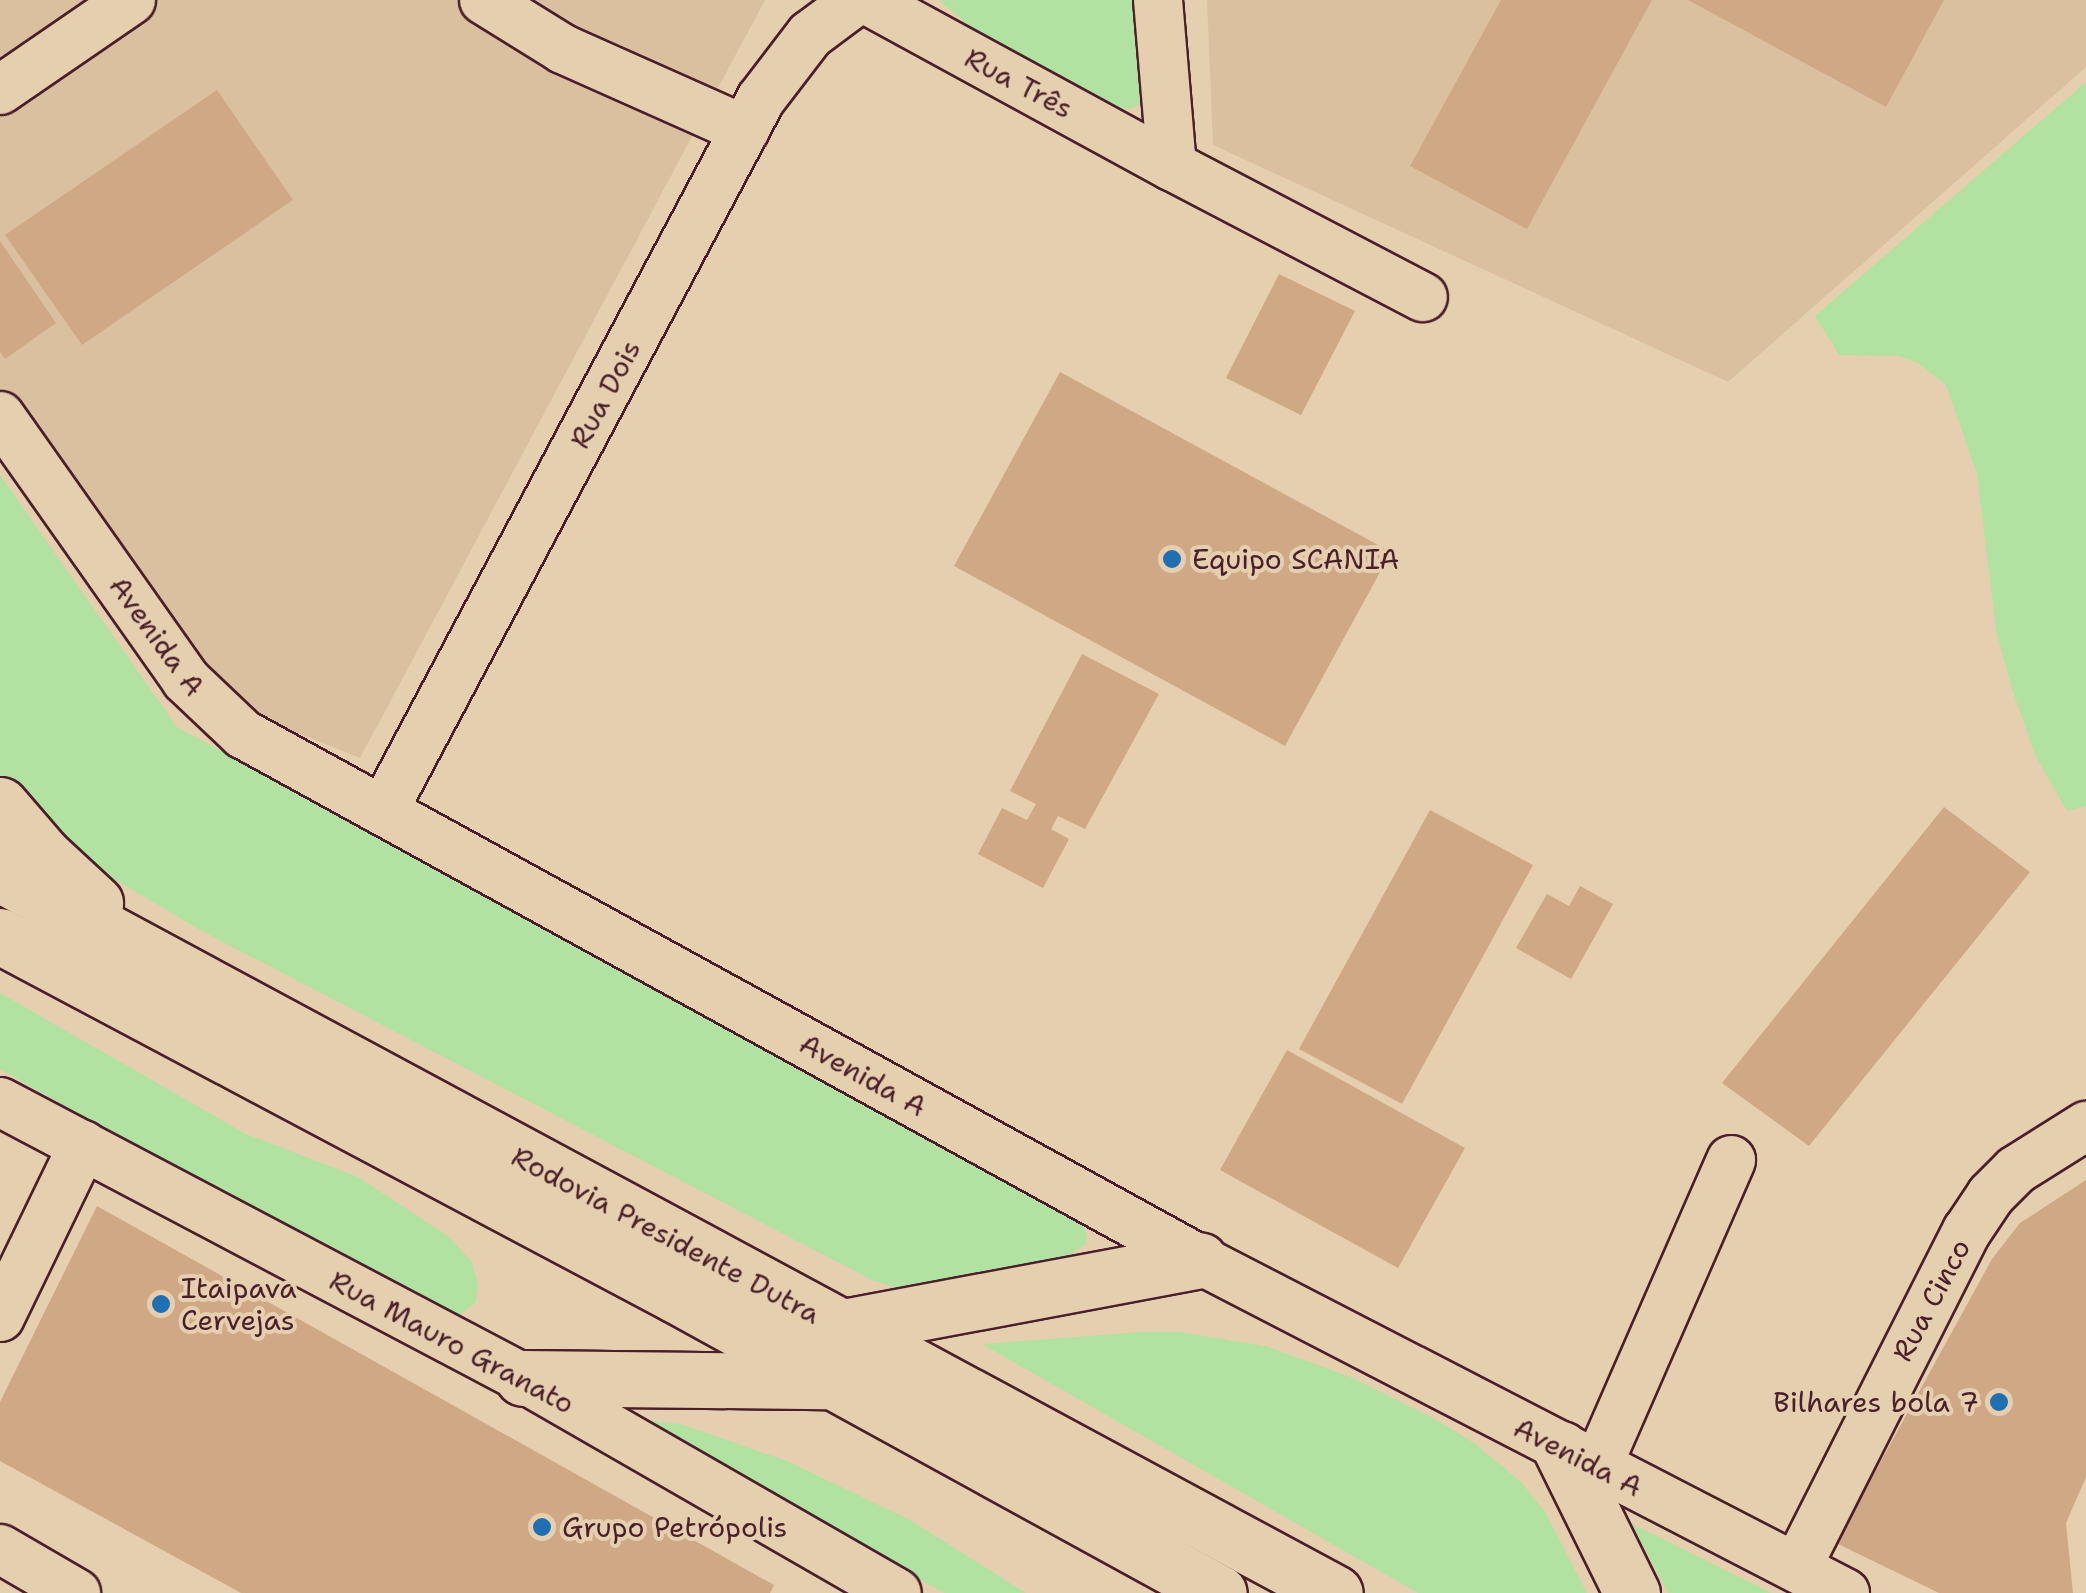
<!DOCTYPE html>
<html>
<head>
<meta charset="utf-8">
<style>
	body { margin:0 }
	#map { position:relative; width:2086px; height:1593px; overflow:hidden; background:#e5cfae; font-family:"Shantell Sans",sans-serif }
	div>[style] { position:absolute }
	.built>* { inset:0; background:#dbc0a0 }
	.green>* { inset:0; background:#b1e2a2 }
	.building>* { inset:0; background:#cfa886 }
	.roads { filter:drop-shadow(2px 0 #4a1f2b) drop-shadow(-2px 0 #4a1f2b) drop-shadow(0 2px #4a1f2b) drop-shadow(0 -2px #4a1f2b) }
	.minor>* { height:48px; margin:-24px; padding:0 24px; transform-origin:24px; border-radius:24px; background:#e5cfae }
	.highway>* { height:55px; margin:-27.5px; padding:0 27.5px; transform-origin:27.5px; border-radius:27.5px; background:#e5cfae }
	.dots>* { width:28px; height:28px; translate:-50% -50%; box-sizing:border-box; border:5px solid #e5cfae; border-radius:50% }
	span { translate:-50% -50%; white-space:nowrap; text-align:center; line-height:1.15; -webkit-text-stroke:8px #e5cfae; paint-order:stroke }
	.street-label { font-size:28px; color:#4a1f2b }
	.poi-label { font-size:28px; color:#4a1f2b }
	.left { translate:0 -50%; text-align:left }
	.right { translate:-100% -50%; text-align:right }
</style>
</head>
<body>
<div id="map">
	<div class="built">
		<div style="clip-path:polygon(0 0,765px 0,360px 758px,231px 706px,0 388px)"></div>
		<div style="clip-path:polygon(1207px 0,2086px 0,2086px 67px,1728px 382px,1213px 145px)"></div>
	</div>
	<div class="green">
		<div style="clip-path:polygon(939px 0,1143px 0,1150px 99px,1130px 109px,1105px 105px,982px 37px)"></div>
		<div style="clip-path:polygon(2086px 82px,2086px 806px,2067px 811px,2036px 757px,2012px 689px,1996px 630px,1977px 474px,1946px 385px,1918px 363px,1899px 356px,1839px 355px,1815px 316px)"></div>
		<div style="clip-path:polygon(0 475px,177px 727px,1077px 1217px,1087px 1233px,1086px 1244px,1054px 1265px,900px 1289px,874px 1281px,202px 931px,80px 859px,0 785px)"></div>
		<div style="clip-path:polygon(0 993px,246px 1134px,358px 1177px,448px 1236px,472px 1262px,478px 1286px,475px 1303px,455px 1319px,439px 1320px,0 1069px)"></div>
		<div style="clip-path:polygon(1141px 1332px,1180px 1332px,1265px 1346px,1351px 1377px,1435px 1419px,1474px 1443px,1521px 1482px,1545px 1512px,1587px 1593px,1418px 1593px,982px 1344px)"></div>
		<div style="clip-path:polygon(620px 1417px,681px 1424px,787px 1461px,910px 1520px,1026px 1593px,945px 1593px)"></div>
		<div style="clip-path:polygon(1632px 1524px,1771px 1593px,1668px 1593px)"></div>
	</div>
	<div class="building">
		<div style="clip-path:polygon(1501px 0,1652px 0,1527px 229px,1410px 166px)"></div>
		<div style="clip-path:polygon(1688px 0,1944px 0,1886px 107px)"></div>
		<div style="clip-path:polygon(217px 90px,293px 200px,82px 345px,5px 235px)"></div>
		<div style="clip-path:polygon(0 241px,56px 323px,5px 359px,0 352px)"></div>
		<div style="clip-path:polygon(1279px 274px,1355px 311px,1301px 415px,1226px 378px)"></div>
		<div style="clip-path:polygon(1060px 372px,1391px 552px,1285px 746px,954px 566px)"></div>
		<div style="clip-path:polygon(1082px 654px,1159px 694px,1085px 829px,1058px 816px,1051px 829px,1069px 839px,1043px 888px,978px 854px,1002px 808px,1027px 820px,1036px 804px,1010px 791px)"></div>
		<div style="clip-path:polygon(1944px 807px,2030px 872px,1809px 1146px,1722px 1083px)"></div>
		<div style="clip-path:polygon(1430px 810px,1533px 865px,1402px 1104px,1299px 1049px)"></div>
		<div style="clip-path:polygon(1580px 886px,1613px 904px,1571px 979px,1516px 948px,1547px 894px,1569px 906px)"></div>
		<div style="clip-path:polygon(1287px 1050px,1465px 1148px,1398px 1268px,1220px 1170px)"></div>
		<div style="clip-path:polygon(2086px 1180px,2086px 1477px,2066px 1523px,2073px 1593px,1939px 1593px,1836px 1543px,1992px 1259px,2020px 1223px)"></div>
		<div style="clip-path:polygon(97px 1206px,774px 1585px,770px 1593px,241px 1593px,0 1461px,0 1402px)"></div>
	</div>
	<div class="roads">
		<div class="minor">
			<div style="left:484px;top:0;width:93px;rotate:31.8deg"></div>
			<div style="left:563px;top:49px;width:199px;rotate:24deg"></div>
			<div style="left:867px;top:0;width:347px;rotate:28.6deg"></div>
			<div style="left:1158px;top:0;width:167px;rotate:85.2deg"></div>
			<div style="left:1172px;top:166px;width:283px;rotate:27.6deg"></div>
			<div style="left:0;top:90px;width:159px;rotate:-34.5deg"></div>
			<div style="left:0;top:416px;width:323px;rotate:54.8deg"></div>
			<div style="left:186px;top:680px;width:79px;rotate:43.5deg"></div>
			<div style="left:243px;top:734px;width:1092px;rotate:28.79deg"></div>
			<div style="left:1200px;top:1260px;width:726px;rotate:27.31deg"></div>
			<div style="left:383px;top:811px;width:806px;rotate:-62.04deg"></div>
			<div style="left:761px;top:99px;width:81px;rotate:-52.6deg"></div>
			<div style="left:810px;top:35px;width:59px;rotate:-36.7deg"></div>
			<div style="left:0;top:1102px;width:591px;rotate:27.82deg"></div>
			<div style="left:523px;top:1378px;width:431px;rotate:29.9deg"></div>
			<div style="left:0;top:1317px;width:191px;rotate:-64.2deg"></div>
			<div style="left:1597px;top:1467px;width:335px;rotate:-66.4deg"></div>
			<div style="left:0;top:1549px;width:88px;rotate:30.1deg"></div>
			<div style="left:1797px;top:1567px;width:377px;rotate:-63.2deg"></div>
			<div style="left:1967px;top:1231px;width:43px;rotate:-56.3deg"></div>
			<div style="left:1991px;top:1195px;width:35px;rotate:-45deg"></div>
			<div style="left:2016px;top:1170px;width:83px;rotate:-32.2deg"></div>
		</div>
		<div class="highway">
			<div style="left:0;top:805px;width:66px;rotate:49.3deg"></div>
			<div style="left:43px;top:855px;width:71px;rotate:42.7deg"></div>
			<div style="left:0;top:874px;width:1516px;rotate:28.31deg"></div>
			<div style="left:0;top:936px;width:765px;rotate:27.97deg"></div>
			<div style="left:676px;top:1295px;width:619px;rotate:28.76deg"></div>
			<div style="left:838px;top:1328px;width:368px;rotate:-10.6deg"></div>
			<div style="left:523px;top:1378px;width:302px;rotate:0.6deg"></div>
			<div style="left:1561px;top:1449px;width:161px;rotate:63.8deg"></div>
		</div>
	</div>
	<div class="dots">
		<div style="left:1172px;top:559px;background:#1f6fb2"></div>
		<div style="left:161px;top:1304px;background:#1f6fb2"></div>
		<div style="left:1999px;top:1402px;background:#1f6fb2"></div>
		<div style="left:542px;top:1527px;background:#1f6fb2"></div>
	</div>
	<div class="street-label">
		<span style="left:1019px;top:83px;rotate:28deg">Rua Três</span>
		<span style="left:605px;top:394px;rotate:-62deg">Rua Dois</span>
		<span style="left:157px;top:636px;rotate:54deg">Avenida A</span>
		<span style="left:863px;top:1075px;rotate:29deg">Avenida A</span>
		<span style="left:666px;top:1235px;rotate:28deg">Rodovia Presidente Dutra</span>
		<span style="left:1931px;top:1300px;rotate:-62deg">Rua Cinco</span>
		<span style="left:452px;top:1342px;rotate:28deg">Rua Mauro Granato</span>
		<span style="left:1578px;top:1457px;rotate:27deg">Avenida A</span>
	</div>
	<div class="poi-label">
		<span class="left" style="left:1192px;top:559px">Equipo SCANIA</span>
		<span class="left" style="left:181px;top:1304px">Itaipava<br>Cervejas</span>
		<span class="right" style="left:1979px;top:1402px">Bilhares bola 7</span>
		<span class="left" style="left:562px;top:1527px">Grupo Petrópolis</span>
	</div>
</div>
</body>
</html>
